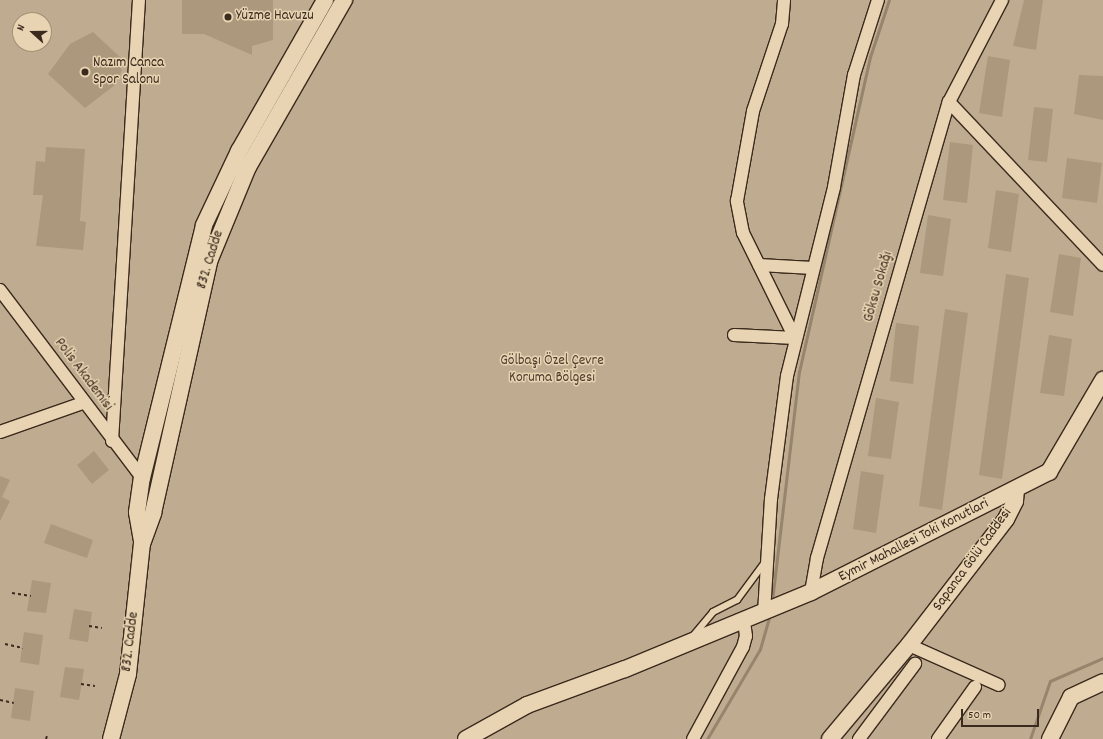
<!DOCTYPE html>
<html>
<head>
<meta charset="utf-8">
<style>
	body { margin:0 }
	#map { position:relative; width:1103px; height:739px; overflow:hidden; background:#decaa9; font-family:Dekko,sans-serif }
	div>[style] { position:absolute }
	.green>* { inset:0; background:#bfac90 }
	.stream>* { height:3px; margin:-1.5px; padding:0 1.5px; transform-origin:1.5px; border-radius:1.5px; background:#97846c }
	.building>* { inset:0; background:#ab987d }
	.path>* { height:2px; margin-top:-1px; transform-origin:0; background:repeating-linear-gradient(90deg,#3b2a1e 0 3px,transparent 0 6px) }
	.roads { filter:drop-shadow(1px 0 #3b2a1e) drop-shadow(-1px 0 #3b2a1e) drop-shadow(0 1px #3b2a1e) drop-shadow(0 -1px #3b2a1e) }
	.service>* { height:6px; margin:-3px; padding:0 3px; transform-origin:3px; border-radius:3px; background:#e8d4b2 }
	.minor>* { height:12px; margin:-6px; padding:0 6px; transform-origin:6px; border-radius:6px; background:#e8d4b2 }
	.tertiary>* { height:16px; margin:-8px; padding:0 8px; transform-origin:8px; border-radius:8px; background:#e8d4b2 }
	.dots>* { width:11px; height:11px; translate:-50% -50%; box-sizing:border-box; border:2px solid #e8d4b2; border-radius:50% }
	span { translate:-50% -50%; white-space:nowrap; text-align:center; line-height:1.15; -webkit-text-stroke:3px #e8d4b2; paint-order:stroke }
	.poi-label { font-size:15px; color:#3b2a1e }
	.left { translate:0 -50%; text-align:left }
	.street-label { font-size:15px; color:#3b2a1e }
	.park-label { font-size:15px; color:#4f3e2f }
	.north { position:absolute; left:12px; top:12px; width:40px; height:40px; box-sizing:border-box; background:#e8d4b2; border:1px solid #a39077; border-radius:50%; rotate:291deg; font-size:11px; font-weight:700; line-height:16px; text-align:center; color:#3b2a1e }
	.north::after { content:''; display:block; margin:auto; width:14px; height:18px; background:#3b2a1e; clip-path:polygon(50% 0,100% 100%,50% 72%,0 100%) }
	.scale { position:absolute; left:961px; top:709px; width:78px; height:18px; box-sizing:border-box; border:2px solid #3b2a1e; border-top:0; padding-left:5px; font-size:12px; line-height:14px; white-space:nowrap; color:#3b2a1e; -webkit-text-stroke:3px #e8d4b2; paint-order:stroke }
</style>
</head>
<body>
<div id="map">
	<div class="green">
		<div style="clip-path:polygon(evenodd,0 0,1103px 0,1103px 739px,0 739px,0 0,20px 20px,44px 20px,44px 44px,20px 44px,20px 20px)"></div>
	</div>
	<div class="stream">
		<div style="left:772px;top:601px;width:231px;rotate:-83.3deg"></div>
		<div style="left:799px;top:372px;width:323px;rotate:-77.3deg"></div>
		<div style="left:870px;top:57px;width:60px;rotate:-71.6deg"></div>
		<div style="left:707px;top:739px;width:104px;rotate:-59.5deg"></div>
		<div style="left:760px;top:649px;width:35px;rotate:-74deg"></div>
		<div style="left:1030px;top:739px;width:61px;rotate:-71deg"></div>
		<div style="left:1050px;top:681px;width:58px;rotate:-23.5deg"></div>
	</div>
	<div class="building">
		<div style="clip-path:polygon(182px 0,273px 0,273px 40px,252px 46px,252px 55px,204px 34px,182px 34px)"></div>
		<div style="clip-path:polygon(1024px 0,1043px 0,1036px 50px,1013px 46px)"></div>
		<div style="clip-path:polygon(93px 32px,121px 58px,117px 64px,122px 70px,115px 85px,85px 108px,48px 74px,70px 44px)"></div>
		<div style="clip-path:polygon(988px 56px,1010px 60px,1002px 117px,979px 113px)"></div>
		<div style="clip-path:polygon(1079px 75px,1103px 76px,1103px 120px,1074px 114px)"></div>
		<div style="clip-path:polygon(1034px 107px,1053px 109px,1047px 162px,1028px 160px)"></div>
		<div style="clip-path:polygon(950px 142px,973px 145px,967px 203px,943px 200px)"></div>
		<div style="clip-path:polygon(46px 147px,85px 149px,80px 221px,86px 222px,83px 250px,36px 246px,43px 195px,33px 195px,36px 161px,45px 162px)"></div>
		<div style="clip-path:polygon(1067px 158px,1102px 163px,1097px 203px,1062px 198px)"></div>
		<div style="clip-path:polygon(996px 190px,1019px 194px,1011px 252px,988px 248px)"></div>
		<div style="clip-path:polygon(928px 215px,951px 219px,943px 276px,920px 273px)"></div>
		<div style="clip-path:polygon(1059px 254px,1081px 258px,1073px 316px,1050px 312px)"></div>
		<div style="clip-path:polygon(1006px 274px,1029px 278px,1002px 479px,979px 475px)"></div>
		<div style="clip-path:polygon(945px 309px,968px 313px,942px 510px,919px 506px)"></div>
		<div style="clip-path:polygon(896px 323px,919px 326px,913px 384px,890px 381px)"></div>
		<div style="clip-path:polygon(1049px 335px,1072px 339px,1064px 396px,1040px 393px)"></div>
		<div style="clip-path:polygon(876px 398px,899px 402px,891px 459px,868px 456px)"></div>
		<div style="clip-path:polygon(94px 451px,109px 470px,92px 484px,77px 465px)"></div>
		<div style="clip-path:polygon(861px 471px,884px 475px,876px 533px,853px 529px)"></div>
		<div style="clip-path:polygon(0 476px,10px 480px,2px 497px,10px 501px,0 521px)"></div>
		<div style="clip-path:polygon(51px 524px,93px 540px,87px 558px,44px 543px)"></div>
		<div style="clip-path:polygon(32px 580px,51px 583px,46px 613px,27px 611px)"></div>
		<div style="clip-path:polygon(74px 609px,92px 612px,88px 642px,69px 639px)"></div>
		<div style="clip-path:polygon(24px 632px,43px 635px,39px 665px,20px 662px)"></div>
		<div style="clip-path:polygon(65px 667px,84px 669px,79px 700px,60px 697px)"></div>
		<div style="clip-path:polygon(15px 688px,34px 691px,30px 721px,11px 718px)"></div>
	</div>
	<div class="path">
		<div style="left:12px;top:593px;width:19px;rotate:9deg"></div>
		<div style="left:89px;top:626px;width:13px;rotate:9deg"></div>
		<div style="left:5px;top:644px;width:18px;rotate:13deg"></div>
		<div style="left:81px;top:684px;width:14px;rotate:8deg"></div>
		<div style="left:0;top:700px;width:14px;rotate:12deg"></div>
		<div style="left:46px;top:739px;width:3px;rotate:-72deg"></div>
	</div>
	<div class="roads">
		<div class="service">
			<div style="left:693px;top:636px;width:31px;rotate:-50deg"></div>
			<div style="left:713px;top:612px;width:27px;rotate:-27deg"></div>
			<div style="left:737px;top:600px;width:47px;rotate:-53.6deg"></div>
		</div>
		<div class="minor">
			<div style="left:949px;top:102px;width:224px;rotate:46.6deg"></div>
			<div style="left:759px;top:265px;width:54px;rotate:3.2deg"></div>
			<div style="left:0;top:290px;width:236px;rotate:52.9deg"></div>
			<div style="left:734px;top:335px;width:61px;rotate:2.8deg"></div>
			<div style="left:795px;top:338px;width:117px;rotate:-116.3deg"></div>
			<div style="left:743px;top:233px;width:33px;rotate:-101deg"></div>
			<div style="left:737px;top:201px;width:91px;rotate:-79.9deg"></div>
			<div style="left:753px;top:111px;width:92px;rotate:-71.6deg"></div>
			<div style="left:782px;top:24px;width:24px;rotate:-85deg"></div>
			<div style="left:0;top:432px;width:88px;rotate:-19.3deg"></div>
			<div style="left:112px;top:441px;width:442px;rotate:-86.5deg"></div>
			<div style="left:811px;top:592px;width:35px;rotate:-80deg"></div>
			<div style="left:817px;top:558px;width:475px;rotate:-73.9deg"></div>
			<div style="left:949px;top:102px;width:115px;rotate:-62.5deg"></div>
			<div style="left:764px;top:613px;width:114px;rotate:-86.5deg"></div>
			<div style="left:771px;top:499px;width:124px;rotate:-82.6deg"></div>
			<div style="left:787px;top:376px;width:195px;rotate:-76deg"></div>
			<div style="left:834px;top:187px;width:114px;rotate:-79.9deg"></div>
			<div style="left:854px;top:75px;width:79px;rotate:-72.3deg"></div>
			<div style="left:909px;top:645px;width:98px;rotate:24deg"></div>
			<div style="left:693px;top:739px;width:105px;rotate:-61.5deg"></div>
			<div style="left:743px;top:647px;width:11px;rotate:-75deg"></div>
			<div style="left:746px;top:636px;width:14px;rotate:-98deg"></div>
			<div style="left:859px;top:739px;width:94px;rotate:-53.3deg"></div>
			<div style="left:938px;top:739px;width:64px;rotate:-54.6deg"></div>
		</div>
		<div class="tertiary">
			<div style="left:142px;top:541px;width:29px;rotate:-100deg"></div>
			<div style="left:137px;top:512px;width:34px;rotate:-82deg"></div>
			<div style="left:142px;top:478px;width:260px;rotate:-76.2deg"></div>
			<div style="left:204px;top:225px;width:82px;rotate:-64.7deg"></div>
			<div style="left:239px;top:151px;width:174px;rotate:-60.3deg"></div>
			<div style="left:111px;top:739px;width:67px;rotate:-75.3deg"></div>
			<div style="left:128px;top:674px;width:131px;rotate:-83.9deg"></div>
			<div style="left:142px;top:544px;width:33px;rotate:-70deg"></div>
			<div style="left:153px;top:513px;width:260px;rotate:-77.4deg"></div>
			<div style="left:210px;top:259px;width:100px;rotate:-67.6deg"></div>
			<div style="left:248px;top:167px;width:193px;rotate:-60.1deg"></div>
			<div style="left:466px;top:739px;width:70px;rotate:-29.1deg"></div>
			<div style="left:527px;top:705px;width:104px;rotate:-20.2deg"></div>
			<div style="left:625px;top:669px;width:201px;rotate:-22.5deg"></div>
			<div style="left:811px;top:592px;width:267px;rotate:-26.8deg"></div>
			<div style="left:1049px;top:472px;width:107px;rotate:-59.6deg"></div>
			<div style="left:830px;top:739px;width:123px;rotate:-50deg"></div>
			<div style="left:909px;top:645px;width:159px;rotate:-52.4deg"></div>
			<div style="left:1006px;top:519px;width:20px;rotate:-63deg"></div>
			<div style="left:1015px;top:501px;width:11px;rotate:-85deg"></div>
			<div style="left:1050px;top:739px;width:47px;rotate:-63.4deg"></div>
			<div style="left:1071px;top:697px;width:35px;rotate:-25deg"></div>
		</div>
	</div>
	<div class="dots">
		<div style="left:228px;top:17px;background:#3b2a1e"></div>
		<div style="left:85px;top:72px;background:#3b2a1e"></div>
	</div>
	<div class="poi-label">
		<span class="left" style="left:236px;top:17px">Yüzme Havuzu</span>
		<span class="left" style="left:93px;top:72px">Nazım Canca<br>Spor Salonu</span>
	</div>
	<div class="street-label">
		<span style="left:211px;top:260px;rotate:-73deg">832. Cadde</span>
		<span style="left:879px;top:287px;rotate:-74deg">Göksu Sokağı</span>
		<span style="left:83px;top:375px;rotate:53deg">Polis Akademisi</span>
		<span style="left:914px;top:541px;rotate:-27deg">Eymir Mahallesi Toki Konutlari</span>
		<span style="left:973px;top:560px;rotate:-54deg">Sapanca Gölü Caddesi</span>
		<span style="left:131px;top:642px;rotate:-83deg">832. Cadde</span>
	</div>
	<div class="park-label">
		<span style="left:552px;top:370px">Gölbaşı Özel Çevre<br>Koruma Bölgesi</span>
	</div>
	<div class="north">N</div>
	<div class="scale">50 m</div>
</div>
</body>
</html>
